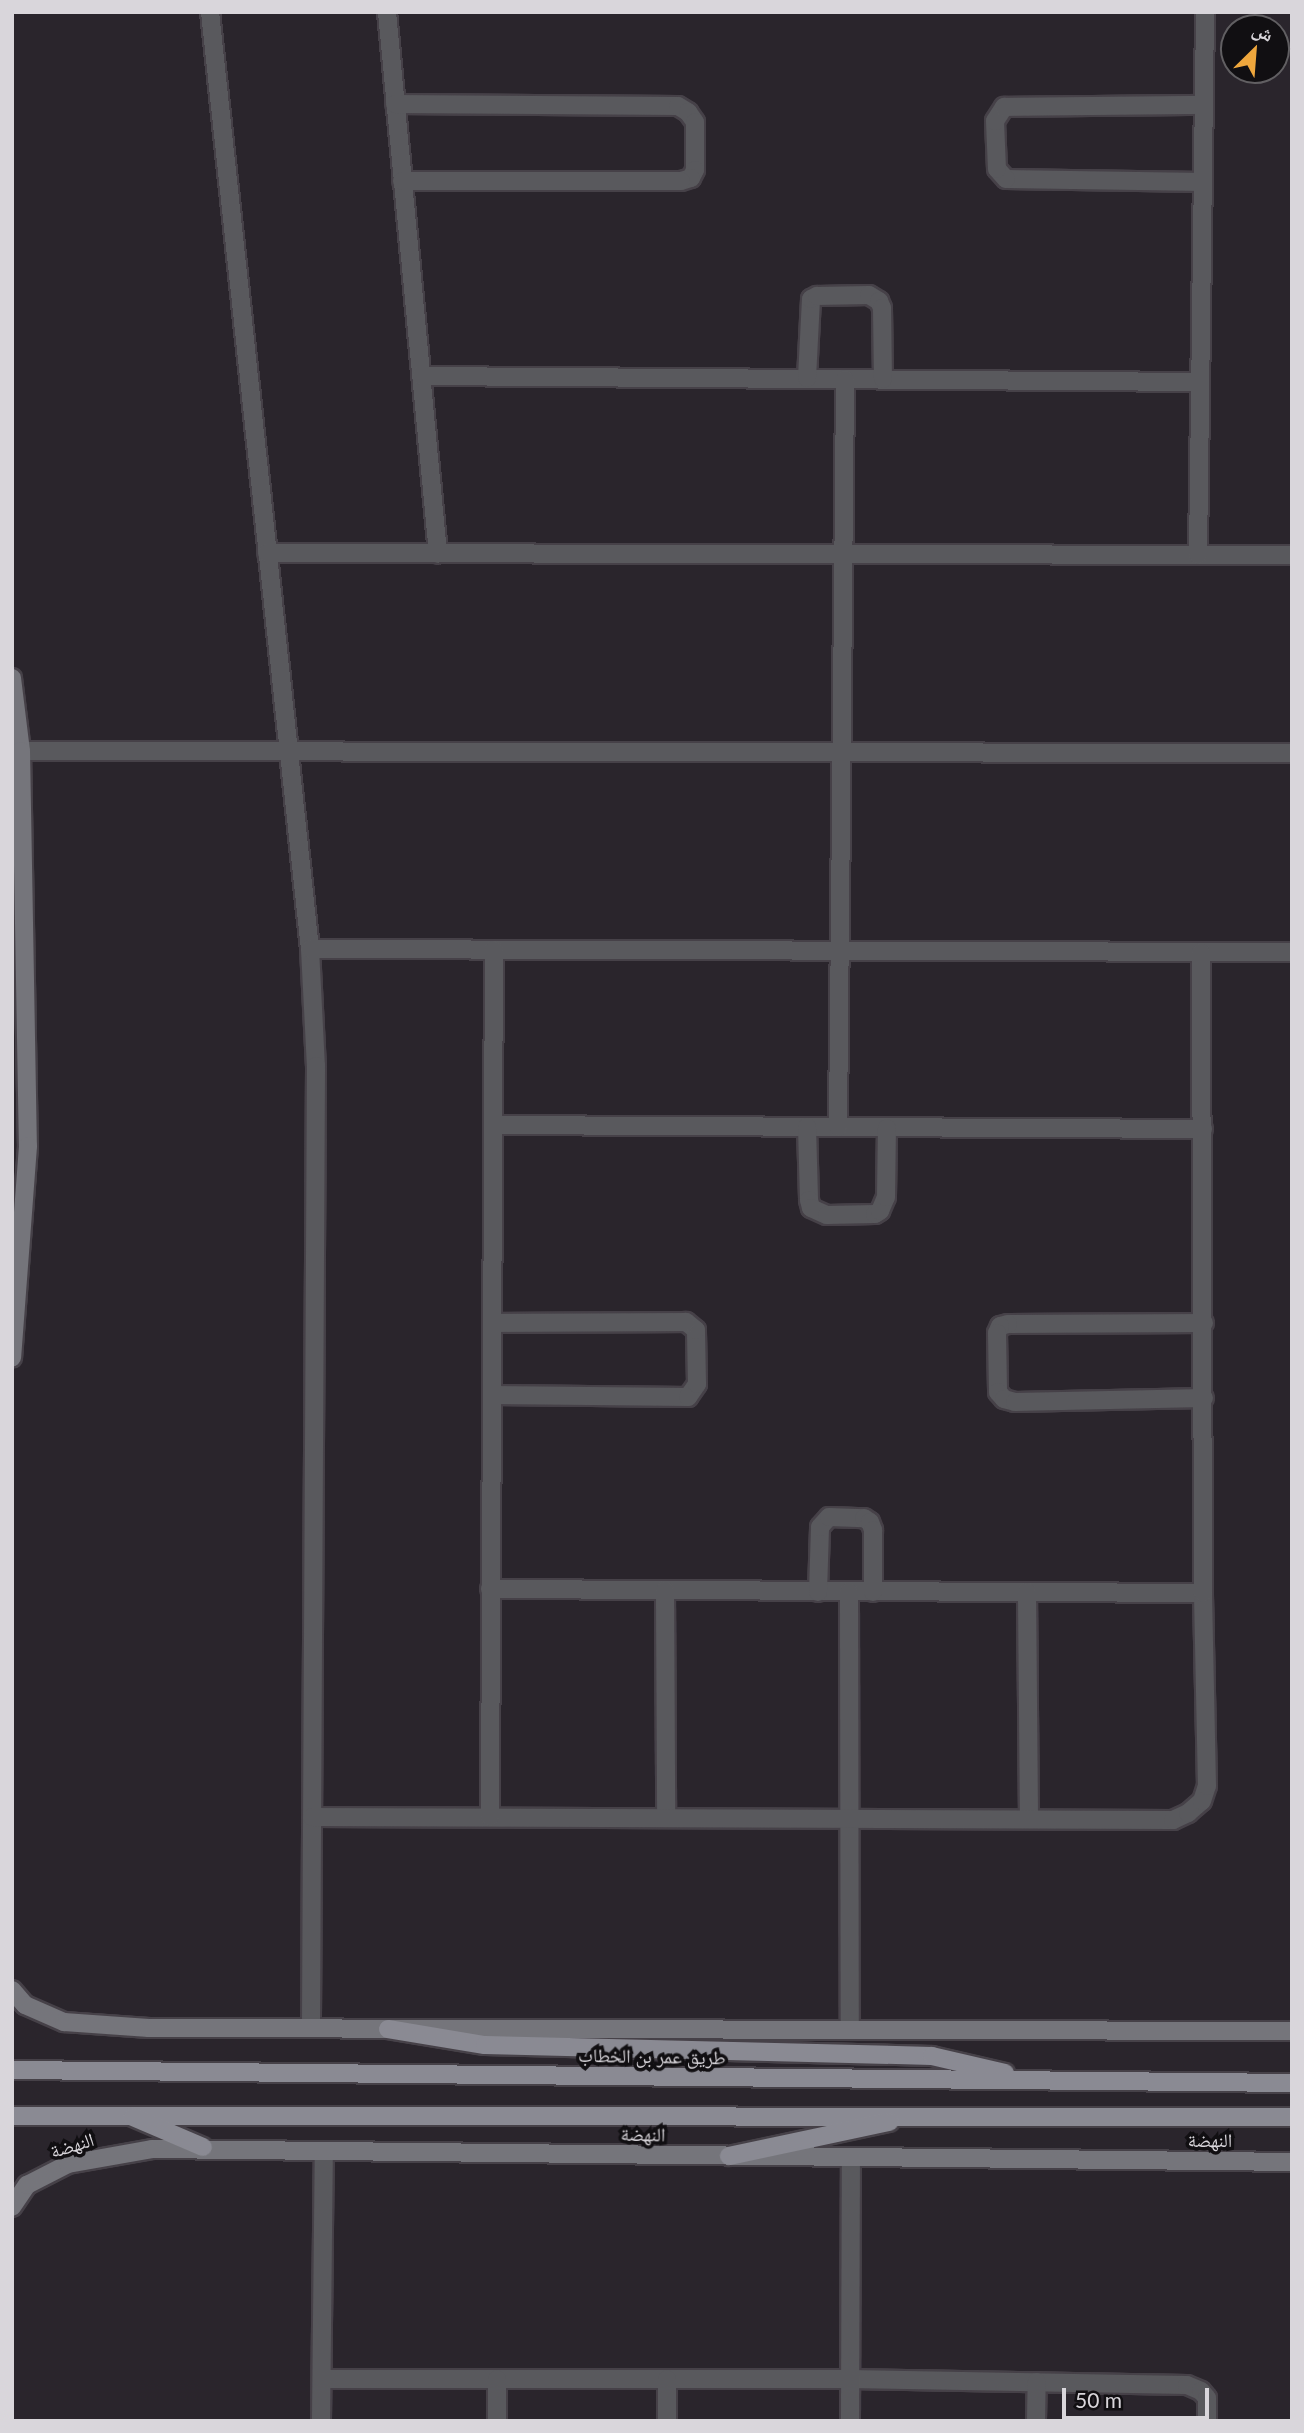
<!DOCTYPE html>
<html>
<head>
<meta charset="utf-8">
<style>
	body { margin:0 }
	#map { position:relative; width:1304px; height:2433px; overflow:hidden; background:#2a252c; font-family:Lato,"Noto Naskh Arabic",sans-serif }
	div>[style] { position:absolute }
	.roads { filter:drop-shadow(2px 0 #464148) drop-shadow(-2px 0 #464148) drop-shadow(0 2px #464148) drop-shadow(0 -2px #464148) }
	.street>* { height:18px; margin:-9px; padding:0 9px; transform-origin:9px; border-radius:9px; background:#59595d }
	.secondary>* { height:18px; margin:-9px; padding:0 9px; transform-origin:9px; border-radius:9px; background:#75757b }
	.primary>* { height:18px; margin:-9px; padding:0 9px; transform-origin:9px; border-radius:9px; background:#8a8a93 }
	span { translate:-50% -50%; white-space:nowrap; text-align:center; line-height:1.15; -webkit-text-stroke:7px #110f12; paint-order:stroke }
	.street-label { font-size:19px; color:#d9d6db }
	.frame { position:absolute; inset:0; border:14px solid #d9d6db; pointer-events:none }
	.north { position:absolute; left:1220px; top:14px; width:70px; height:70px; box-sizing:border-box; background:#110f12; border:2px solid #615f62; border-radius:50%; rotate:25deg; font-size:19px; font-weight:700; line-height:28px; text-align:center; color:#d9d6db }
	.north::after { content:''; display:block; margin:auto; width:24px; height:32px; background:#efa73d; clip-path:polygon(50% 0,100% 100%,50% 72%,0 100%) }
	.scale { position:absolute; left:1062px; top:2388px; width:147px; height:32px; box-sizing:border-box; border:4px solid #d9d6db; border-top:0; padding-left:9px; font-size:21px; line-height:24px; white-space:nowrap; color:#d9d6db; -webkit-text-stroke:5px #110f12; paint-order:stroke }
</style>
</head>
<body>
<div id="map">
	<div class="roads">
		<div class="street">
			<div style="left:210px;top:12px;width:942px;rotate:83.91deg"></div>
			<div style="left:310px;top:949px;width:117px;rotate:87.1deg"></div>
			<div style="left:316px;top:1066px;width:962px;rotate:90.3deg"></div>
			<div style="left:387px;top:12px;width:544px;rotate:84.62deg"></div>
			<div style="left:395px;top:104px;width:283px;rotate:0.4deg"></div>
			<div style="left:678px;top:106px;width:12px;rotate:31deg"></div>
			<div style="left:688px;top:112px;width:12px;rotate:55deg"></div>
			<div style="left:695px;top:122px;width:48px;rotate:90deg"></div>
			<div style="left:695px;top:170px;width:9px;rotate:117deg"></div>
			<div style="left:691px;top:178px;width:10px;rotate:163deg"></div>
			<div style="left:681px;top:181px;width:279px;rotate:180deg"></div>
			<div style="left:1203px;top:182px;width:197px;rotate:-179.1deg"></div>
			<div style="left:1006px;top:179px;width:13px;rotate:-132deg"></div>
			<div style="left:997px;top:169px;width:48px;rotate:-92.4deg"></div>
			<div style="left:995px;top:121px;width:17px;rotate:-57deg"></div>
			<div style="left:1004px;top:107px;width:200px;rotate:-0.6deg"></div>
			<div style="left:421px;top:376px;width:779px;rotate:0.44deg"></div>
			<div style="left:807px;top:378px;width:79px;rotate:-87.1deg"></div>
			<div style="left:811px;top:299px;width:7px;rotate:-27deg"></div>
			<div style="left:817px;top:296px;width:52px;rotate:-1.1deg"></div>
			<div style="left:869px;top:295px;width:12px;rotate:31deg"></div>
			<div style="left:879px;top:301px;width:8px;rotate:67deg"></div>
			<div style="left:882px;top:308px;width:71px;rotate:89.2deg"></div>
			<div style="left:267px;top:553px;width:1025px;rotate:0.11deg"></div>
			<div style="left:1198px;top:555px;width:543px;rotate:-89.26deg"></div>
			<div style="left:21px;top:751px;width:1271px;rotate:0.09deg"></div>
			<div style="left:310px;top:949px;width:982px;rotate:0.18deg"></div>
			<div style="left:493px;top:1125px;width:710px;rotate:0.32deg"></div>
			<div style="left:807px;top:1127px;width:73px;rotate:88.4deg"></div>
			<div style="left:809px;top:1200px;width:8px;rotate:76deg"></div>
			<div style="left:811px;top:1208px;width:17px;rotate:24deg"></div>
			<div style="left:827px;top:1215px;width:48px;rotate:-1.2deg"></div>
			<div style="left:875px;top:1214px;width:6px;rotate:-31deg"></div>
			<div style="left:880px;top:1211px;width:15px;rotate:-67deg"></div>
			<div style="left:886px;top:1197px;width:69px;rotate:-89.2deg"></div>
			<div style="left:838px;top:1127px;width:748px;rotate:-89.46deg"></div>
			<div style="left:1204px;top:1323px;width:196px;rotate:179.7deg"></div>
			<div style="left:1008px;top:1324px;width:8px;rotate:166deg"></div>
			<div style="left:1000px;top:1326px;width:8px;rotate:113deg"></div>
			<div style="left:997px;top:1333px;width:59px;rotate:89deg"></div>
			<div style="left:998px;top:1392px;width:9px;rotate:49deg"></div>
			<div style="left:1004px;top:1399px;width:11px;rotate:15deg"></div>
			<div style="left:1015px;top:1402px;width:189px;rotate:-1.2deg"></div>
			<div style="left:492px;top:1395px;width:196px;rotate:0.6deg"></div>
			<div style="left:688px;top:1397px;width:16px;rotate:-55deg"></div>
			<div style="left:697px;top:1384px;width:54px;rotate:-91.1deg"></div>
			<div style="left:696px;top:1330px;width:13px;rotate:-141deg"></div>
			<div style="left:686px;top:1322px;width:194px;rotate:179.7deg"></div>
			<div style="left:490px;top:1589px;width:713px;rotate:0.32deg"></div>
			<div style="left:665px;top:1590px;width:228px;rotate:89.7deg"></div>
			<div style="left:818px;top:1592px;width:65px;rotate:-88.2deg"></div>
			<div style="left:820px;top:1527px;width:13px;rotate:-48deg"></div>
			<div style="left:829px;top:1517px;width:35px;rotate:2deg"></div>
			<div style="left:864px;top:1518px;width:7px;rotate:34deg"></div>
			<div style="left:870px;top:1522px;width:9px;rotate:69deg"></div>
			<div style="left:873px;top:1530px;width:62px;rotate:90deg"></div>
			<div style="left:849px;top:1592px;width:438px;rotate:89.9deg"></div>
			<div style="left:1027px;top:1592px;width:227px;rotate:89.5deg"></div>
			<div style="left:312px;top:1817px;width:861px;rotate:0.2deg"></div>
			<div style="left:1173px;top:1820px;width:17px;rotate:-25deg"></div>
			<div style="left:1188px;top:1813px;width:18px;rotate:-41deg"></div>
			<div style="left:1202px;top:1801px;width:16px;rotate:-72deg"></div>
			<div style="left:1207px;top:1786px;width:193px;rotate:-91.2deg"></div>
			<div style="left:1203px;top:1593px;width:641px;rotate:-90.18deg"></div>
			<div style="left:490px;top:1817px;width:867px;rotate:-89.74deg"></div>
			<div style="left:322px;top:2379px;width:528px"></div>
			<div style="left:850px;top:2379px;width:337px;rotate:1deg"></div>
			<div style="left:1187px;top:2385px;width:15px;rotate:23deg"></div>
			<div style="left:1201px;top:2391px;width:9px;rotate:49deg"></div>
			<div style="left:1207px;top:2398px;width:23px;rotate:90deg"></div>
			<div style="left:321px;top:2421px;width:270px;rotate:-89.4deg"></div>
			<div style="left:497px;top:2421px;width:42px;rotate:-90deg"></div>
			<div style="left:667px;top:2421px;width:42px;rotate:-90deg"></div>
			<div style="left:850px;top:2421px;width:263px;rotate:-89.8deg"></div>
			<div style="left:1036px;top:2421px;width:39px;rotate:-89deg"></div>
		</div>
		<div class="secondary">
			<div style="left:12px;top:678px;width:74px;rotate:83deg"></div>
			<div style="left:21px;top:751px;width:395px;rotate:89deg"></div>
			<div style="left:28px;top:1146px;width:212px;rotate:94.3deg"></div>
			<div style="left:12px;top:1990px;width:20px;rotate:49deg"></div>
			<div style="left:25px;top:2005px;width:43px;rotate:23.6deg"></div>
			<div style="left:64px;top:2022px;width:85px;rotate:4deg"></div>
			<div style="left:149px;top:2028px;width:1143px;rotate:0.15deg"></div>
			<div style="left:12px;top:2207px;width:27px;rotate:-56deg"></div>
			<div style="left:27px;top:2185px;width:46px;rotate:-27.1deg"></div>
			<div style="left:68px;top:2164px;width:85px;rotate:-10.1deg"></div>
			<div style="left:152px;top:2149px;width:1140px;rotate:0.65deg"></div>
		</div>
		<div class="primary">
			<div style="left:388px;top:2029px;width:98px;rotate:9.4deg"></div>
			<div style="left:485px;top:2045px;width:447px;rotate:1.4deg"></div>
			<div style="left:932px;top:2056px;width:75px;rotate:13.1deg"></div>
			<div style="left:12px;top:2070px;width:1280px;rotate:0.58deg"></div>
			<div style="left:12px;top:2116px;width:1280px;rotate:0.04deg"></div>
			<div style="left:133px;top:2117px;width:76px;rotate:23.2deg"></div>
			<div style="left:729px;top:2156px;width:164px;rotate:-12deg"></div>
		</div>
	</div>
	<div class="street-label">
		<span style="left:652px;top:2056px;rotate:1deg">طريق عمر بن الخطاب</span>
		<span style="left:643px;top:2134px;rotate:1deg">النهضة</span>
		<span style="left:1210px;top:2140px">النهضة</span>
		<span style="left:72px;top:2145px;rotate:-17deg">النهضة</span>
	</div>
	<div class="frame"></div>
	<div class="north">ش</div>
	<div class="scale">50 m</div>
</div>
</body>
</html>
